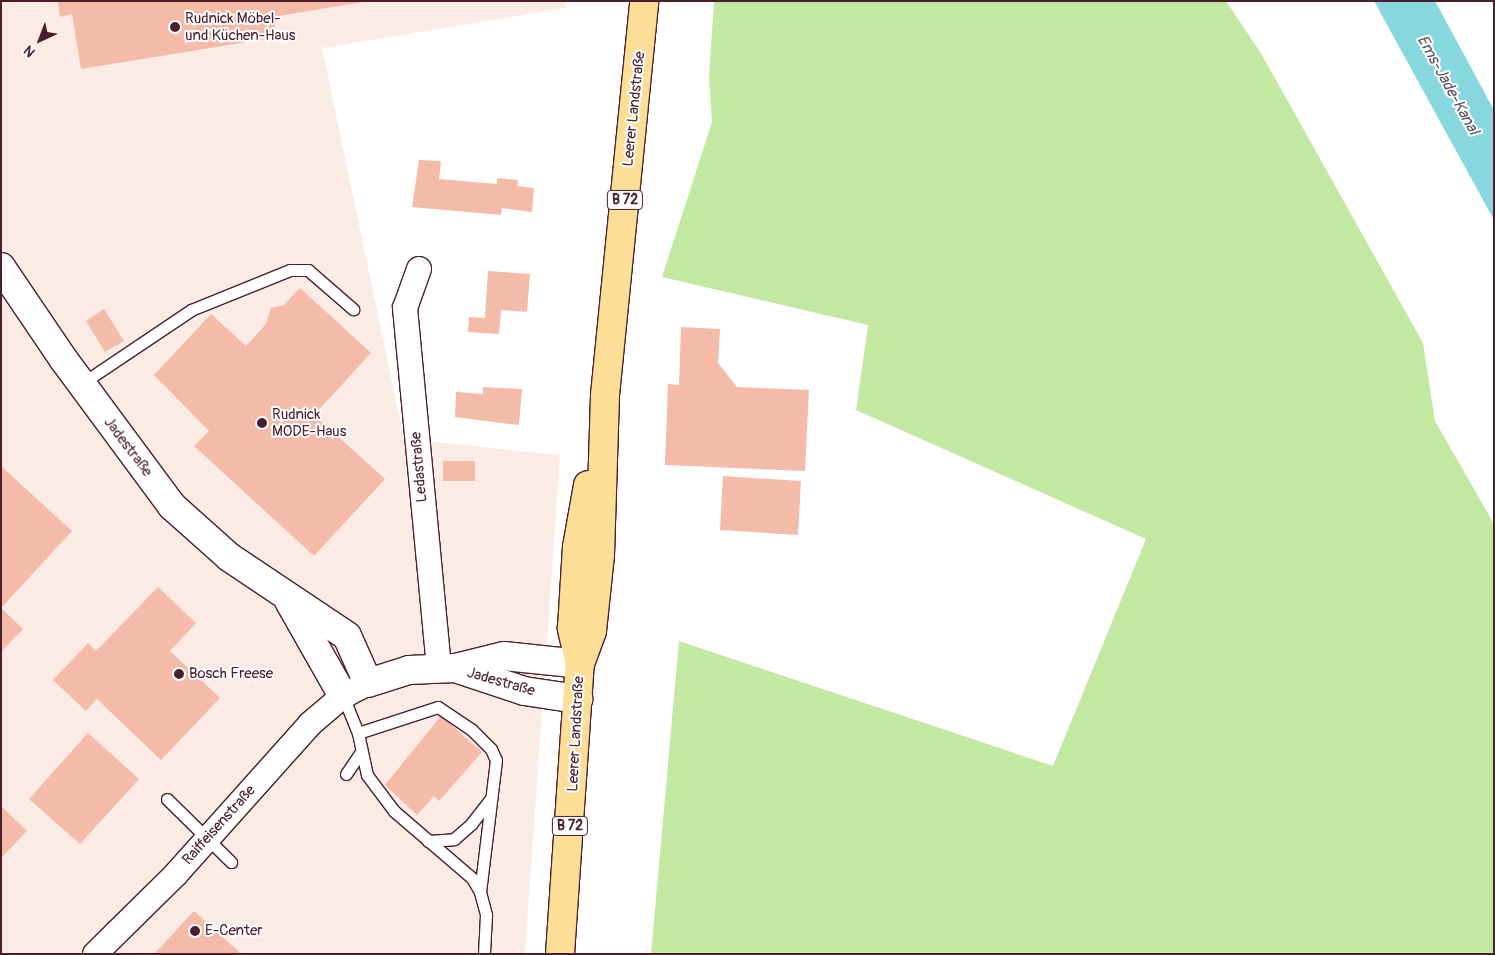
<!DOCTYPE html>
<html>
<head>
<meta charset="utf-8">
<style>
	body { margin:0 }
	#map { position:relative; width:1495px; height:955px; overflow:hidden; background:#fff; font-family:Pangolin,sans-serif }
	div>[style] { position:absolute }
	.built>* { inset:0; background:#fbebe5 }
	.green>* { inset:0; background:#c3e8a2 }
	.water>* { inset:0; background:#87d8de }
	.building>* { inset:0; background:#f3bba8 }
	.roads { filter:drop-shadow(1px 0 #4a1f2b) drop-shadow(-1px 0 #4a1f2b) drop-shadow(0 1px #4a1f2b) drop-shadow(0 -1px #4a1f2b) }
	.lane>* { height:11px; margin:-5.5px; padding:0 5.5px; transform-origin:5.5px; border-radius:5.5px; background:#fff }
	.street>* { height:24px; margin:-12px; padding:0 12px; transform-origin:12px; border-radius:12px; background:#fff }
	.secondary>* { height:28px; margin:-14px; padding:0 14px; transform-origin:14px; border-radius:14px; background:#fff }
	.primary>* { height:28px; margin:-14px; padding:0 14px; transform-origin:14px; border-radius:14px; background:#fdde96 }
	.dots>* { width:14px; height:14px; translate:-50% -50%; box-sizing:border-box; border:2px solid #fff; border-radius:50% }
	span { translate:-50% -50%; white-space:nowrap; text-align:center; line-height:1.15; -webkit-text-stroke:4px #fff; paint-order:stroke }
	.shield-label span { padding:1px 4px; background:#fff; border:1px solid; border-radius:4px; -webkit-text-stroke-width:0 }
	.shield-label { font-size:14px; color:#4a1f2b; font-weight:700 }
	.poi-label { font-size:15px; color:#4a1f2b }
	.left { translate:0 -50%; text-align:left }
	.street-label { font-size:15px; color:#4a1f2b }
	.water-label { font-size:16px; color:#5c5661; font-style:italic }
	.frame { position:absolute; inset:0; border:2px solid #4a1f2b; pointer-events:none }
	.north { position:absolute; left:15px; top:15px; width:50px; height:50px; -webkit-text-stroke:4px #fff; paint-order:stroke; rotate:223deg; font-size:14px; font-weight:700; line-height:20px; text-align:center; color:#4a1f2b }
	.north::after { content:''; display:block; margin:auto; width:18px; height:22px; background:#4a1f2b; clip-path:polygon(50% 0,100% 100%,50% 72%,0 100%) }
</style>
</head>
<body>
<div id="map">
	<div class="built">
		<div style="clip-path:polygon(1px 1px,566px 1px,565px 8px,322px 48px,404px 439px,560px 455px,525px 954px,1px 954px)"></div>
	</div>
	<div class="green">
		<div style="clip-path:polygon(714px 1px,1226px 1px,1262px 55px,1423px 343px,1435px 421px,1494px 524px,1494px 954px,651px 954px,679px 641px,1053px 766px,1146px 539px,856px 410px,868px 325px,662px 277px,712px 122px,709px 77px)"></div>
	</div>
	<div class="water">
		<div style="clip-path:polygon(1374px 1px,1435px 1px,1494px 110px,1494px 220px)"></div>
	</div>
	<div class="building">
		<div style="clip-path:polygon(58px 1px,362px 1px,363px 2px,273px 17px,277px 37px,81px 69px,72px 14px,60px 17px)"></div>
		<div style="clip-path:polygon(419px 160px,441px 161px,439px 179px,497px 184px,497px 178px,518px 180px,517px 186px,534px 188px,532px 212px,502px 208px,501px 215px,412px 207px)"></div>
		<div style="clip-path:polygon(488px 271px,530px 274px,527px 312px,501px 310px,499px 334px,468px 332px,469px 317px,485px 318px)"></div>
		<div style="clip-path:polygon(300px 288px,371px 353px,314px 415px,385px 479px,314px 556px,194px 446px,209px 431px,154px 375px,211px 314px,246px 346px,266px 324px,271px 308px,284px 305px)"></div>
		<div style="clip-path:polygon(104px 309px,124px 341px,105px 352px,86px 321px)"></div>
		<div style="clip-path:polygon(681px 327px,720px 329px,718px 363px,737px 387px,809px 390px,805px 471px,665px 465px,668px 384px,679px 385px)"></div>
		<div style="clip-path:polygon(483px 387px,522px 389px,519px 425px,455px 417px,456px 392px,483px 394px)"></div>
		<div style="clip-path:polygon(443px 461px,475px 461px,475px 481px,443px 481px)"></div>
		<div style="clip-path:polygon(1px 466px,72px 531px,1px 608px)"></div>
		<div style="clip-path:polygon(723px 476px,801px 481px,798px 535px,720px 530px)"></div>
		<div style="clip-path:polygon(158px 587px,196px 623px,170px 651px,220px 698px,161px 760px,97px 699px,86px 711px,53px 680px,88px 643px,96px 651px)"></div>
		<div style="clip-path:polygon(1px 608px,23px 629px,1px 652px)"></div>
		<div style="clip-path:polygon(441px 716px,482px 752px,439px 801px,434px 796px,417px 815px,385px 785px)"></div>
		<div style="clip-path:polygon(88px 733px,139px 779px,80px 844px,29px 799px)"></div>
		<div style="clip-path:polygon(1px 806px,27px 831px,1px 858px)"></div>
		<div style="clip-path:polygon(194px 911px,238px 951px,240px 954px,154px 954px)"></div>
	</div>
	<div class="roads">
		<div class="lane">
			<div style="left:81px;top:384px;width:133px;rotate:-33.9deg"></div>
			<div style="left:191px;top:310px;width:107px;rotate:-22deg"></div>
			<div style="left:290px;top:270px;width:18px"></div>
			<div style="left:308px;top:270px;width:60px;rotate:40.9deg"></div>
			<div style="left:343px;top:696px;width:40px;rotate:68deg"></div>
			<div style="left:358px;top:733px;width:43px;rotate:77.9deg"></div>
			<div style="left:367px;top:775px;width:45px;rotate:53.1deg"></div>
			<div style="left:394px;top:811px;width:103px;rotate:40.7deg"></div>
			<div style="left:472px;top:878px;width:16px;rotate:60deg"></div>
			<div style="left:480px;top:892px;width:24px;rotate:75deg"></div>
			<div style="left:486px;top:915px;width:39px;rotate:93deg"></div>
			<div style="left:358px;top:733px;width:84px;rotate:-18deg"></div>
			<div style="left:438px;top:707px;width:40px;rotate:34deg"></div>
			<div style="left:471px;top:729px;width:28px;rotate:45deg"></div>
			<div style="left:491px;top:749px;width:12px;rotate:66deg"></div>
			<div style="left:496px;top:760px;width:133px;rotate:96.9deg"></div>
			<div style="left:346px;top:774px;width:25px;rotate:-56deg"></div>
			<div style="left:167px;top:799px;width:90px;rotate:44.5deg"></div>
			<div style="left:428px;top:841px;width:26px;rotate:-4deg"></div>
			<div style="left:454px;top:839px;width:23px;rotate:-41deg"></div>
			<div style="left:471px;top:824px;width:33px;rotate:-52deg"></div>
		</div>
		<div class="street">
			<div style="left:419px;top:269px;width:41px;rotate:109.7deg"></div>
			<div style="left:405px;top:308px;width:362px;rotate:84.6deg"></div>
			<div style="left:95px;top:954px;width:114px;rotate:-44.6deg"></div>
			<div style="left:176px;top:874px;width:201px;rotate:-48.2deg"></div>
			<div style="left:310px;top:724px;width:43px;rotate:-40.3deg"></div>
			<div style="left:343px;top:696px;width:28px;rotate:-27deg"></div>
		</div>
		<div class="secondary">
			<div style="left:1px;top:267px;width:112px;rotate:55.9deg"></div>
			<div style="left:64px;top:360px;width:182px;rotate:53.5deg"></div>
			<div style="left:172px;top:506px;width:76px;rotate:41.8deg"></div>
			<div style="left:229px;top:557px;width:142px;rotate:33.8deg"></div>
			<div style="left:347px;top:636px;width:51px;rotate:65.9deg"></div>
			<div style="left:368px;top:683px;width:43px;rotate:-17.6deg"></div>
			<div style="left:409px;top:670px;width:46px;rotate:-2.5deg"></div>
			<div style="left:455px;top:668px;width:50px;rotate:-13.8deg"></div>
			<div style="left:504px;top:656px;width:76px;rotate:6deg"></div>
			<div style="left:289px;top:601px;width:109px;rotate:60.4deg"></div>
			<div style="left:455px;top:668px;width:73px;rotate:18.4deg"></div>
			<div style="left:524px;top:691px;width:55px;rotate:8.4deg"></div>
		</div>
		<div class="primary">
			<div style="left:580px;top:664px;width:35px;rotate:-70deg"></div>
			<div style="left:592px;top:631px;width:76px;rotate:-84deg"></div>
			<div style="left:600px;top:555px;width:160px;rotate:-88.2deg"></div>
			<div style="left:605px;top:395px;width:396px;rotate:-84.3deg"></div>
			<div style="left:560px;top:954px;width:291px;rotate:-86.1deg"></div>
			<div style="left:580px;top:664px;width:37px;rotate:-103deg"></div>
			<div style="left:572px;top:628px;width:81px;rotate:-86.5deg"></div>
			<div style="left:577px;top:547px;width:63px;rotate:-79.9deg"></div>
		</div>
	</div>
	<div class="dots">
		<div style="left:175px;top:27px;background:#4a1f2b"></div>
		<div style="left:262px;top:423px;background:#4a1f2b"></div>
		<div style="left:179px;top:674px;background:#4a1f2b"></div>
		<div style="left:195px;top:931px;background:#4a1f2b"></div>
	</div>
	<div class="shield-label">
		<span style="left:625px;top:200px">B 72</span>
		<span style="left:570px;top:826px">B 72</span>
	</div>
	<div class="poi-label">
		<span class="left" style="left:185px;top:27px">Rudnick Möbel-<br>und Küchen-Haus</span>
		<span class="left" style="left:272px;top:423px">Rudnick<br>MODE-Haus</span>
		<span class="left" style="left:189px;top:674px">Bosch Freese</span>
		<span class="left" style="left:205px;top:931px">E-Center</span>
	</div>
	<div class="street-label">
		<span style="left:634px;top:109px;rotate:-84deg">Leerer Landstraße</span>
		<span style="left:128px;top:447px;rotate:53deg">Jadestraße</span>
		<span style="left:419px;top:467px;rotate:-95deg">Ledastraße</span>
		<span style="left:501px;top:682px;rotate:16deg">Jadestraße</span>
		<span style="left:576px;top:734px;rotate:-87deg">Leerer Landstraße</span>
		<span style="left:219px;top:825px;rotate:-48deg">Raiffeisenstraße</span>
	</div>
	<div class="water-label">
		<span style="left:1448px;top:85px;rotate:61deg">Ems-Jade-Kanal</span>
	</div>
	<div class="frame"></div>
	<div class="north">N</div>
</div>
</body>
</html>
